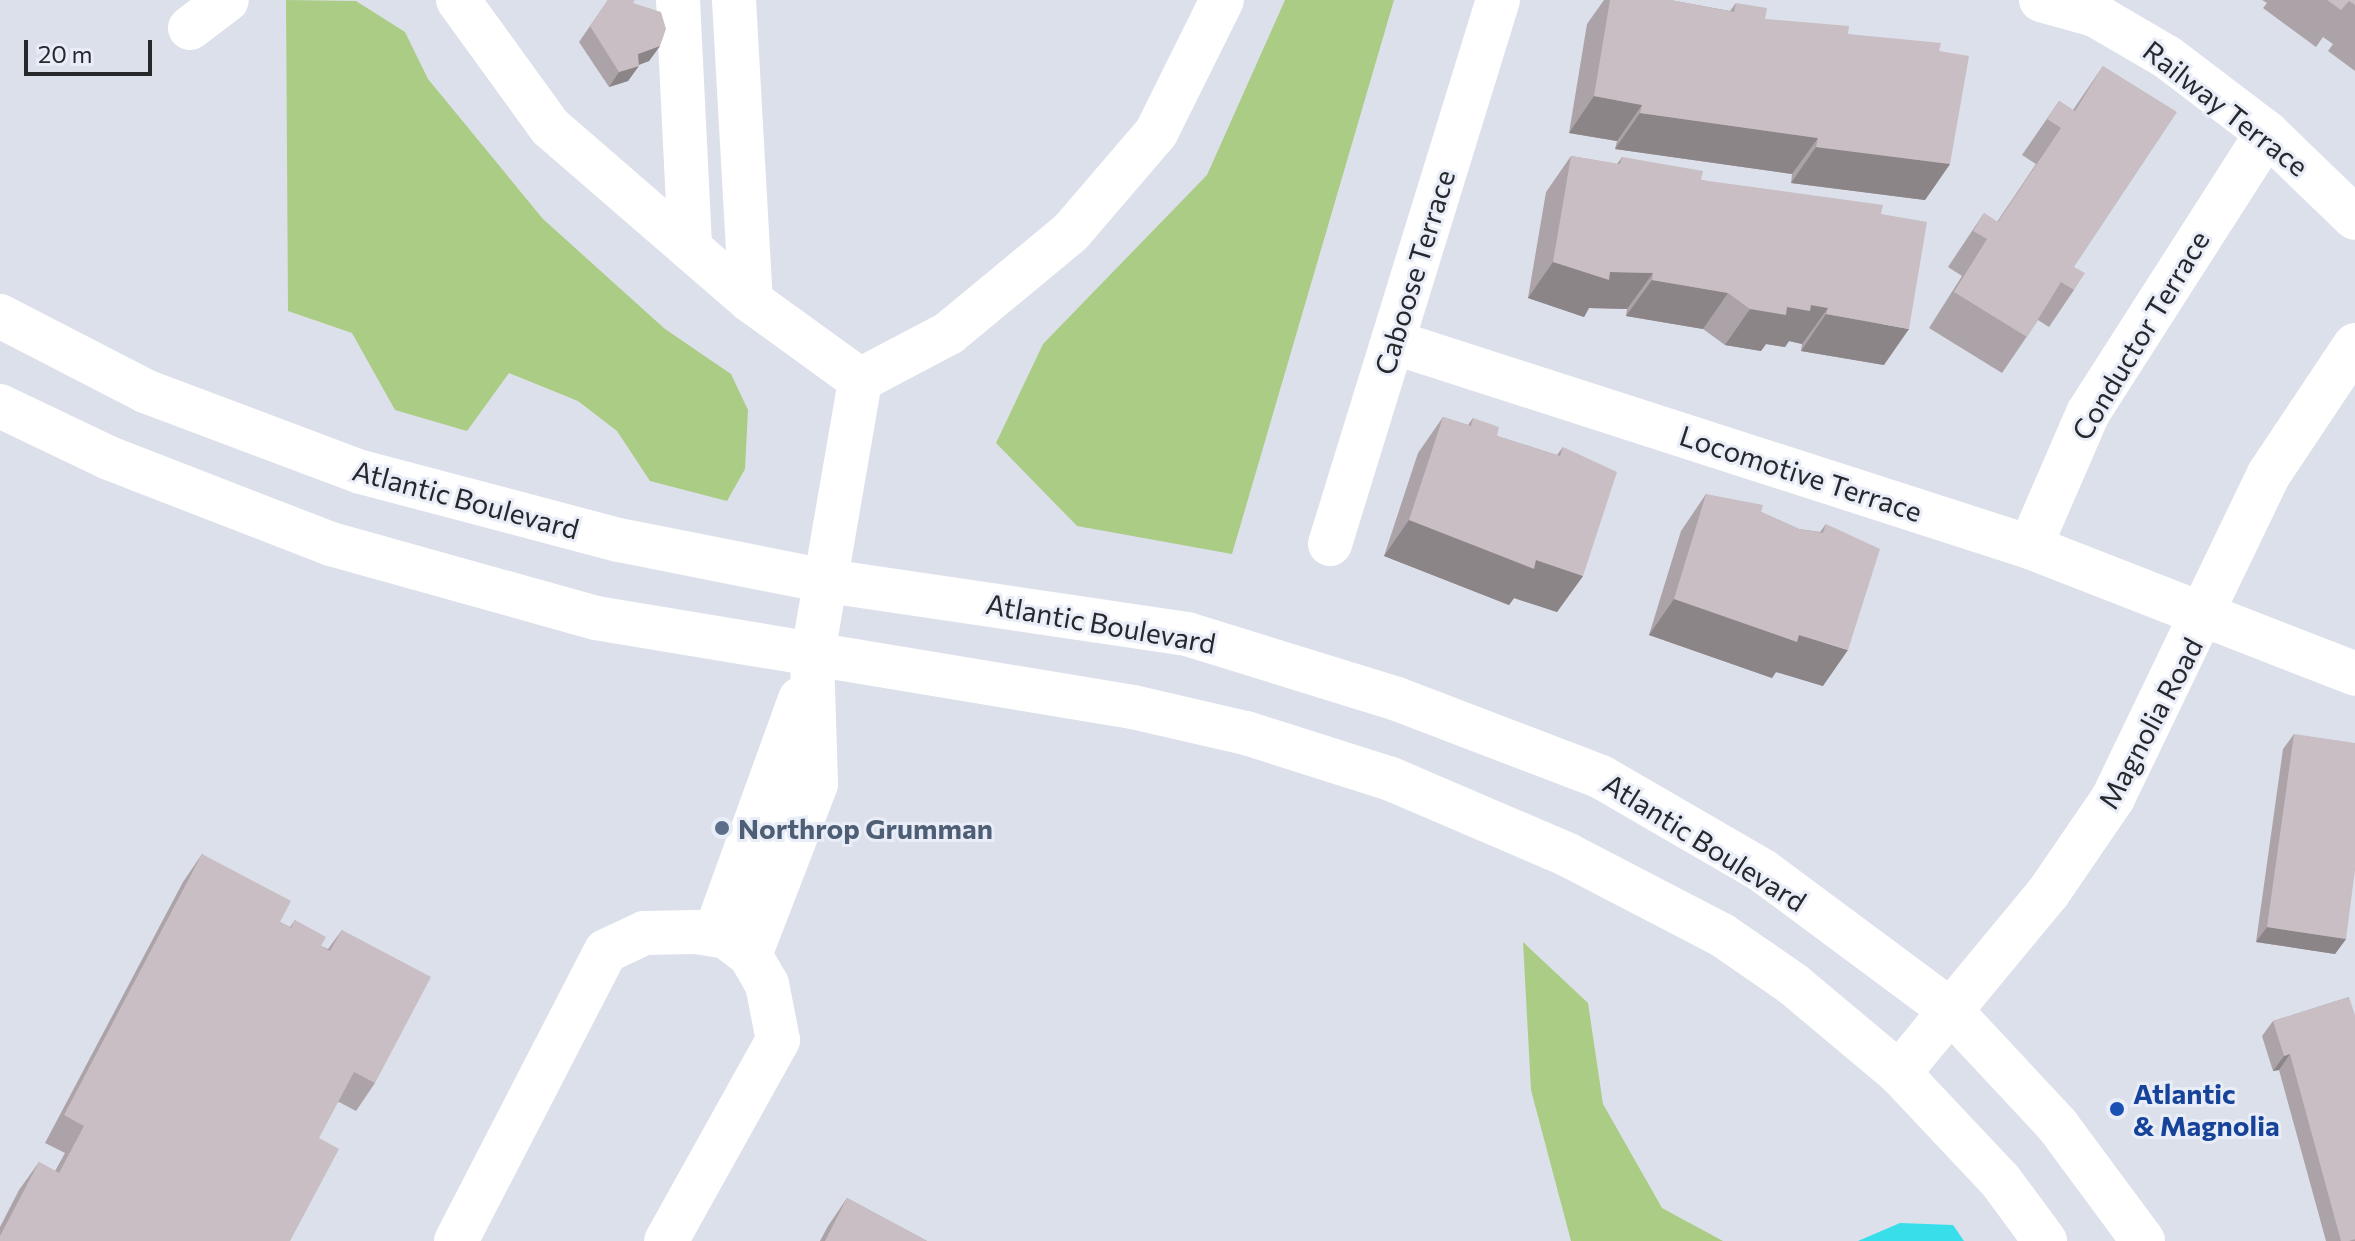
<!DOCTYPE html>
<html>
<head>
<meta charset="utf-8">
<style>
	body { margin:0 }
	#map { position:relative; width:2355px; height:1241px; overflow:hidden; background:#dce0ea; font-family:Commissioner,sans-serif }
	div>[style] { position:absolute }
	.green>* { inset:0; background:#abcc85 }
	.water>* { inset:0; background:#38deea }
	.minor>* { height:44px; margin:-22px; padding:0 22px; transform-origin:22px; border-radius:22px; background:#fff }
	.major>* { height:44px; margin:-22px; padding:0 22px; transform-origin:22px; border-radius:22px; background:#fff }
	.wall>* { inset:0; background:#aca3a8 }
	.shaded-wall>* { inset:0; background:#8c8588 }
	.building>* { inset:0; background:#c8bec3 }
	.dots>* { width:22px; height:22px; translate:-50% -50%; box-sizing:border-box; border:4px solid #e9edf7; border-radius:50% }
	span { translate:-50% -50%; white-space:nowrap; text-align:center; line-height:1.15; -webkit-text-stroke:6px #e9edf7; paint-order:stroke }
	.street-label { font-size:28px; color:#27282c }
	.service-label { font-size:28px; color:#4e5e75; font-weight:700 }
	.left { translate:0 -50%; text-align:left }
	.transit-label { font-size:28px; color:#164399; font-weight:700 }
	.scale { position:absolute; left:24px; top:40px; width:128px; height:36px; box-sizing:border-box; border:4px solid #27282c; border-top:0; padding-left:10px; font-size:24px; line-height:28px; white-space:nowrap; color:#27282c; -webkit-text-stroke:6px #e9edf7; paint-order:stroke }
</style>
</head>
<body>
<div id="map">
	<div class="green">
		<div style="clip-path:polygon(286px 0,356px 1px,405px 32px,428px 79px,543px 219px,665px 329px,731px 374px,748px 410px,745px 469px,727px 501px,650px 481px,617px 431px,578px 401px,509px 373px,467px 431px,395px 410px,352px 333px,288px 311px)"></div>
		<div style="clip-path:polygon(1285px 0,1394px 0,1232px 554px,1077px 526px,996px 443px,1043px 344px,1207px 175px)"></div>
		<div style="clip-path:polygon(1523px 942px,1588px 1003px,1603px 1104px,1662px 1208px,1723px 1241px,1571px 1241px,1531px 1090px)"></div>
	</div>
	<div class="water">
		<div style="clip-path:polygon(1900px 1223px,1953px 1225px,1964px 1241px,1858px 1241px)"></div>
	</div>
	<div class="minor">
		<div style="left:458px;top:0;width:157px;rotate:54.1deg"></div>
		<div style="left:550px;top:127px;width:266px;rotate:40.9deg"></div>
		<div style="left:751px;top:301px;width:135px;rotate:35.9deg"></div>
		<div style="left:678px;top:0;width:249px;rotate:87.2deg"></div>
		<div style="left:734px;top:0;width:301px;rotate:86.8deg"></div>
		<div style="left:2041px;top:0;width:56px;rotate:15.5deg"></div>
		<div style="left:2095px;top:15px;width:83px;rotate:30.3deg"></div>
		<div style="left:2167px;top:57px;width:126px;rotate:37.2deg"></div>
		<div style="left:2267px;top:133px;width:122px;rotate:44deg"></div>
		<div style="left:190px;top:28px;width:46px;rotate:-37.1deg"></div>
		<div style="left:1393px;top:342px;width:669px;rotate:17.84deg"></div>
		<div style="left:2030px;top:547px;width:349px;rotate:21.3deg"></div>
		<div style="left:860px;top:380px;width:101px;rotate:-27.8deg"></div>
		<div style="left:949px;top:333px;width:158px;rotate:-39.6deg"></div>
		<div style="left:1071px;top:232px;width:130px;rotate:-49.4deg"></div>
		<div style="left:1156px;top:133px;width:148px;rotate:-63.6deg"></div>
		<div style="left:1330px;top:544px;width:569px;rotate:-72.84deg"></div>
		<div style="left:2030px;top:547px;width:146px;rotate:-66.6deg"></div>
		<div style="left:2088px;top:413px;width:332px;rotate:-57.4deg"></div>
		<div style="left:715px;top:934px;width:250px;rotate:-70.1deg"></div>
		<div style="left:750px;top:955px;width:183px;rotate:-68.9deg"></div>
		<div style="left:816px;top:784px;width:125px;rotate:-91.8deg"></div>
		<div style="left:812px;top:659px;width:283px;rotate:-80.2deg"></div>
		<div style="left:1899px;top:1073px;width:234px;rotate:-50.4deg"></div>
		<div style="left:2048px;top:893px;width:115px;rotate:-55.6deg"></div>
		<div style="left:2113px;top:798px;width:360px;rotate:-64.3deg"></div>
		<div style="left:2269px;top:474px;width:155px;rotate:-56.3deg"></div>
		<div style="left:456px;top:1241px;width:326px;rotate:-62.7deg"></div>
		<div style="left:606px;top:951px;width:42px;rotate:-25.3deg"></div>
		<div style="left:644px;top:933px;width:52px;rotate:-1.1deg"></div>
		<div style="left:696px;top:932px;width:30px;rotate:9deg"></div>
		<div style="left:726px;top:937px;width:30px;rotate:37deg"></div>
		<div style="left:750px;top:955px;width:34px;rotate:60deg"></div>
		<div style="left:767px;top:984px;width:57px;rotate:78.9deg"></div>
		<div style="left:778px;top:1040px;width:230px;rotate:119.1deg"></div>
	</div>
	<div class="major">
		<div style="left:0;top:316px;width:163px;rotate:27.3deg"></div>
		<div style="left:145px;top:391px;width:231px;rotate:20.6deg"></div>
		<div style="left:361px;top:472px;width:267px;rotate:14.8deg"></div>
		<div style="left:619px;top:540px;width:206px;rotate:11.2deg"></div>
		<div style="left:821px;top:580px;width:370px;rotate:8.4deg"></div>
		<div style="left:1187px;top:634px;width:220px;rotate:17.2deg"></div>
		<div style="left:1397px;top:699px;width:218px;rotate:20.9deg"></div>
		<div style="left:1601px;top:777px;width:187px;rotate:30.1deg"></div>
		<div style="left:1763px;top:871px;width:233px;rotate:36.6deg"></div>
		<div style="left:1950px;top:1010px;width:158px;rotate:47deg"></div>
		<div style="left:2058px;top:1126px;width:143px;rotate:53.5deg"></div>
		<div style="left:0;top:406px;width:121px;rotate:25.5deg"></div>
		<div style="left:109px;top:458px;width:238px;rotate:21.2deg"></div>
		<div style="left:331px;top:544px;width:275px;rotate:15.6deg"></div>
		<div style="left:596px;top:618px;width:544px;rotate:9.41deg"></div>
		<div style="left:1133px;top:707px;width:116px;rotate:13deg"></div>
		<div style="left:1246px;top:733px;width:152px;rotate:17.6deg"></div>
		<div style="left:1391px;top:779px;width:193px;rotate:23.2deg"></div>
		<div style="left:1568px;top:855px;width:174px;rotate:27.5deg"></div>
		<div style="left:1722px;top:935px;width:86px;rotate:34.6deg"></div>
		<div style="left:1793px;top:984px;width:138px;rotate:40deg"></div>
		<div style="left:1899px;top:1073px;width:147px;rotate:46.7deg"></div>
		<div style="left:2000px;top:1180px;width:76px;rotate:53.6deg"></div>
	</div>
	<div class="wall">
		<div style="clip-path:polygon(608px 0,633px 3px,660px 46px,649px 61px,639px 65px,628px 81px,609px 87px,579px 42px)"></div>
		<div style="clip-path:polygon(1604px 0,1670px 0,1730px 11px,1736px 3px,1765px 19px,1939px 51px,1950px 164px,1925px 200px,1791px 183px,1792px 174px,1615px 149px,1617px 141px,1569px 133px,1587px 24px)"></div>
		<div style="clip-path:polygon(2262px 0,2355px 0,2355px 71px,2328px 51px,2333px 44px,2323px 37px,2316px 47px,2263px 8px,2267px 3px)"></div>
		<div style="clip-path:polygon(2103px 66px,2074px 267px,2074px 290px,2049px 327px,2038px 320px,2002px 373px,1929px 328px,1962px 276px,1948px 267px,1984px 213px,1997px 222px,2036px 164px,2022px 155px,2059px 101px,2073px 110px)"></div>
		<div style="clip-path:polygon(1571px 156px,1617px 164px,1622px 157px,1701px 180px,1881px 214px,1884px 365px,1801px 351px,1802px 344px,1789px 341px,1785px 347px,1766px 344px,1761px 351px,1725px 345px,1703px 329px,1626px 316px,1627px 309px,1589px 308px,1584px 317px,1528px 298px,1546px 192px)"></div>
		<div style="clip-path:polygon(1443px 417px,1468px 425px,1473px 418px,1497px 436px,1557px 455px,1563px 447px,1583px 576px,1557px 612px,1514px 598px,1509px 605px,1384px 556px,1418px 453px)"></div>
		<div style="clip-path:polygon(1706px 494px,1761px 512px,1799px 529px,1820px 532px,1826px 524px,1823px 686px,1776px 672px,1772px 678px,1649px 635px,1681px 531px)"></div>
		<div style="clip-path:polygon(2294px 734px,2346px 939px,2335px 954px,2256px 942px,2283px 749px)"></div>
		<div style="clip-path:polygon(202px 854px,280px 922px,290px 927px,295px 920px,321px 946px,328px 949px,342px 930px,375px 1083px,356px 1111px,339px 1102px,0 1241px,0 1227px,19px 1190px,39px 1162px,55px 1171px,65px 1153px,45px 1143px,183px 882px)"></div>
		<div style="clip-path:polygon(2349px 997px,2355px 1241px,2326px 1241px,2279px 1070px,2273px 1071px,2262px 1036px,2273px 1021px)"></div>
		<div style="clip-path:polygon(847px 1198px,927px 1241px,820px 1241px,828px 1226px)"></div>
	</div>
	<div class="shaded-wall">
		<div style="clip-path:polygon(660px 46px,649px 61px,627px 69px,638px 54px)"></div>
		<div style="clip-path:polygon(639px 66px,628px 81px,609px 87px,619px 72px)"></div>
		<div style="clip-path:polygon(1594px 96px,1642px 105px,1617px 141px,1569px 133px)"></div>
		<div style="clip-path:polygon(1640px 113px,1818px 138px,1792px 174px,1615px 149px)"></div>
		<div style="clip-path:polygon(1816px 147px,1950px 164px,1925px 200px,1791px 183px)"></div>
		<div style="clip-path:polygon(1553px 262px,1610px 272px,1653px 273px,1627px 309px,1589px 308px,1584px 317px,1528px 298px)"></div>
		<div style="clip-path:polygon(1652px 280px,1728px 293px,1703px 329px,1626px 316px)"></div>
		<div style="clip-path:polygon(1811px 305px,1828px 308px,1802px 344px,1789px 341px,1785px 347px,1766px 344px,1761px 351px,1725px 345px,1750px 309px)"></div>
		<div style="clip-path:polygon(1826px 314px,1909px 329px,1884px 365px,1801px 351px)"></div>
		<div style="clip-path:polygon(1409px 520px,1536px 560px,1583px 576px,1557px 612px,1514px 598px,1509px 605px,1384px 556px)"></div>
		<div style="clip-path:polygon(1674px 599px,1799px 635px,1848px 650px,1823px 686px,1776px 672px,1772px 678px,1649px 635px)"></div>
		<div style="clip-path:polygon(2267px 927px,2346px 939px,2335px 954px,2256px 942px)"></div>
		<div style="clip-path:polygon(2290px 1054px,2279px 1070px,2273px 1071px,2284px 1056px)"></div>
	</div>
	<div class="building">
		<div style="clip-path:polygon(608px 0,635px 0,633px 3px,661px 12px,666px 29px,660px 46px,638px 54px,639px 66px,619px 72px,590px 26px)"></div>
		<div style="clip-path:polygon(1610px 0,1670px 0,1734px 12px,1736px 3px,1767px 8px,1765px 19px,1849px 26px,1848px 34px,1941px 43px,1939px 51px,1969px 56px,1950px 164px,1816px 147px,1818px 138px,1640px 113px,1642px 105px,1594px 96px)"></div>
		<div style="clip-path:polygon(2327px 0,2355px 0,2355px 5px,2349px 1px,2341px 10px)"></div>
		<div style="clip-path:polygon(2103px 66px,2177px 112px,2074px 267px,2085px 273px,2074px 290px,2061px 282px,2027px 337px,1954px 292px,1987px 239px,1973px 231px,1984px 213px,1998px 222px,2061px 128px,2047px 119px,2059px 101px,2075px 111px)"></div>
		<div style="clip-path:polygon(1571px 156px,1620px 164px,1622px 157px,1703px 171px,1701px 180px,1883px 205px,1881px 214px,1927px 222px,1909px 329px,1826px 314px,1828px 308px,1811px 305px,1810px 311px,1787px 307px,1786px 315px,1750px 309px,1728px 293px,1652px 280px,1653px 273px,1610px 272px,1609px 280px,1553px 262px)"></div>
		<div style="clip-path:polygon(1443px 417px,1471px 426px,1473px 418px,1499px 427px,1497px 436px,1560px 456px,1563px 447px,1617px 472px,1583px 576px,1536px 560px,1534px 569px,1409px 520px)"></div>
		<div style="clip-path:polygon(1706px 494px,1763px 505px,1761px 512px,1799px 529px,1823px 533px,1826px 524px,1880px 549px,1848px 650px,1799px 635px,1797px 642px,1674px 599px)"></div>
		<div style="clip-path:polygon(2294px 734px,2355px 743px,2355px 870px,2346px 939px,2267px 927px)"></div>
		<div style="clip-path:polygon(202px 854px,291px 901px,280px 922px,291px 928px,295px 920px,326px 937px,321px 946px,330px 951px,342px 930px,431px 977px,375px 1083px,354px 1072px,319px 1138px,339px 1149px,290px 1241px,0 1241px,0 1236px,39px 1162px,59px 1173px,84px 1126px,64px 1115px)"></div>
		<div style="clip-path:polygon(2349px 997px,2355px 1015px,2355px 1239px,2349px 1241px,2341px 1241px,2290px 1054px,2284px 1056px,2273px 1021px)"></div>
		<div style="clip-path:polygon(847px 1198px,927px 1241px,825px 1241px)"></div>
	</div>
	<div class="dots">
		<div style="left:722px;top:828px;background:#5c6f8a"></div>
		<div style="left:2117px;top:1109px;background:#1a4fb4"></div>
	</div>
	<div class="street-label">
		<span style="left:2226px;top:108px;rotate:38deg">Railway Terrace</span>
		<span style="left:1414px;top:272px;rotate:-73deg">Caboose Terrace</span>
		<span style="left:2140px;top:335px;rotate:-59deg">Conductor Terrace</span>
		<span style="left:1801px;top:473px;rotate:18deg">Locomotive Terrace</span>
		<span style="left:466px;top:499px;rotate:15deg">Atlantic Boulevard</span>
		<span style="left:1101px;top:623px;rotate:10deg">Atlantic Boulevard</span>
		<span style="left:2150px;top:723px;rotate:-62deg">Magnolia Road</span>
		<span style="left:1705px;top:842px;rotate:32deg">Atlantic Boulevard</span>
	</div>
	<div class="service-label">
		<span class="left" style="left:738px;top:828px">Northrop Grumman</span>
	</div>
	<div class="transit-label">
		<span class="left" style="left:2133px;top:1109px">Atlantic<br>&amp; Magnolia</span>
	</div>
	<div class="scale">20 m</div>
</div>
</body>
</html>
